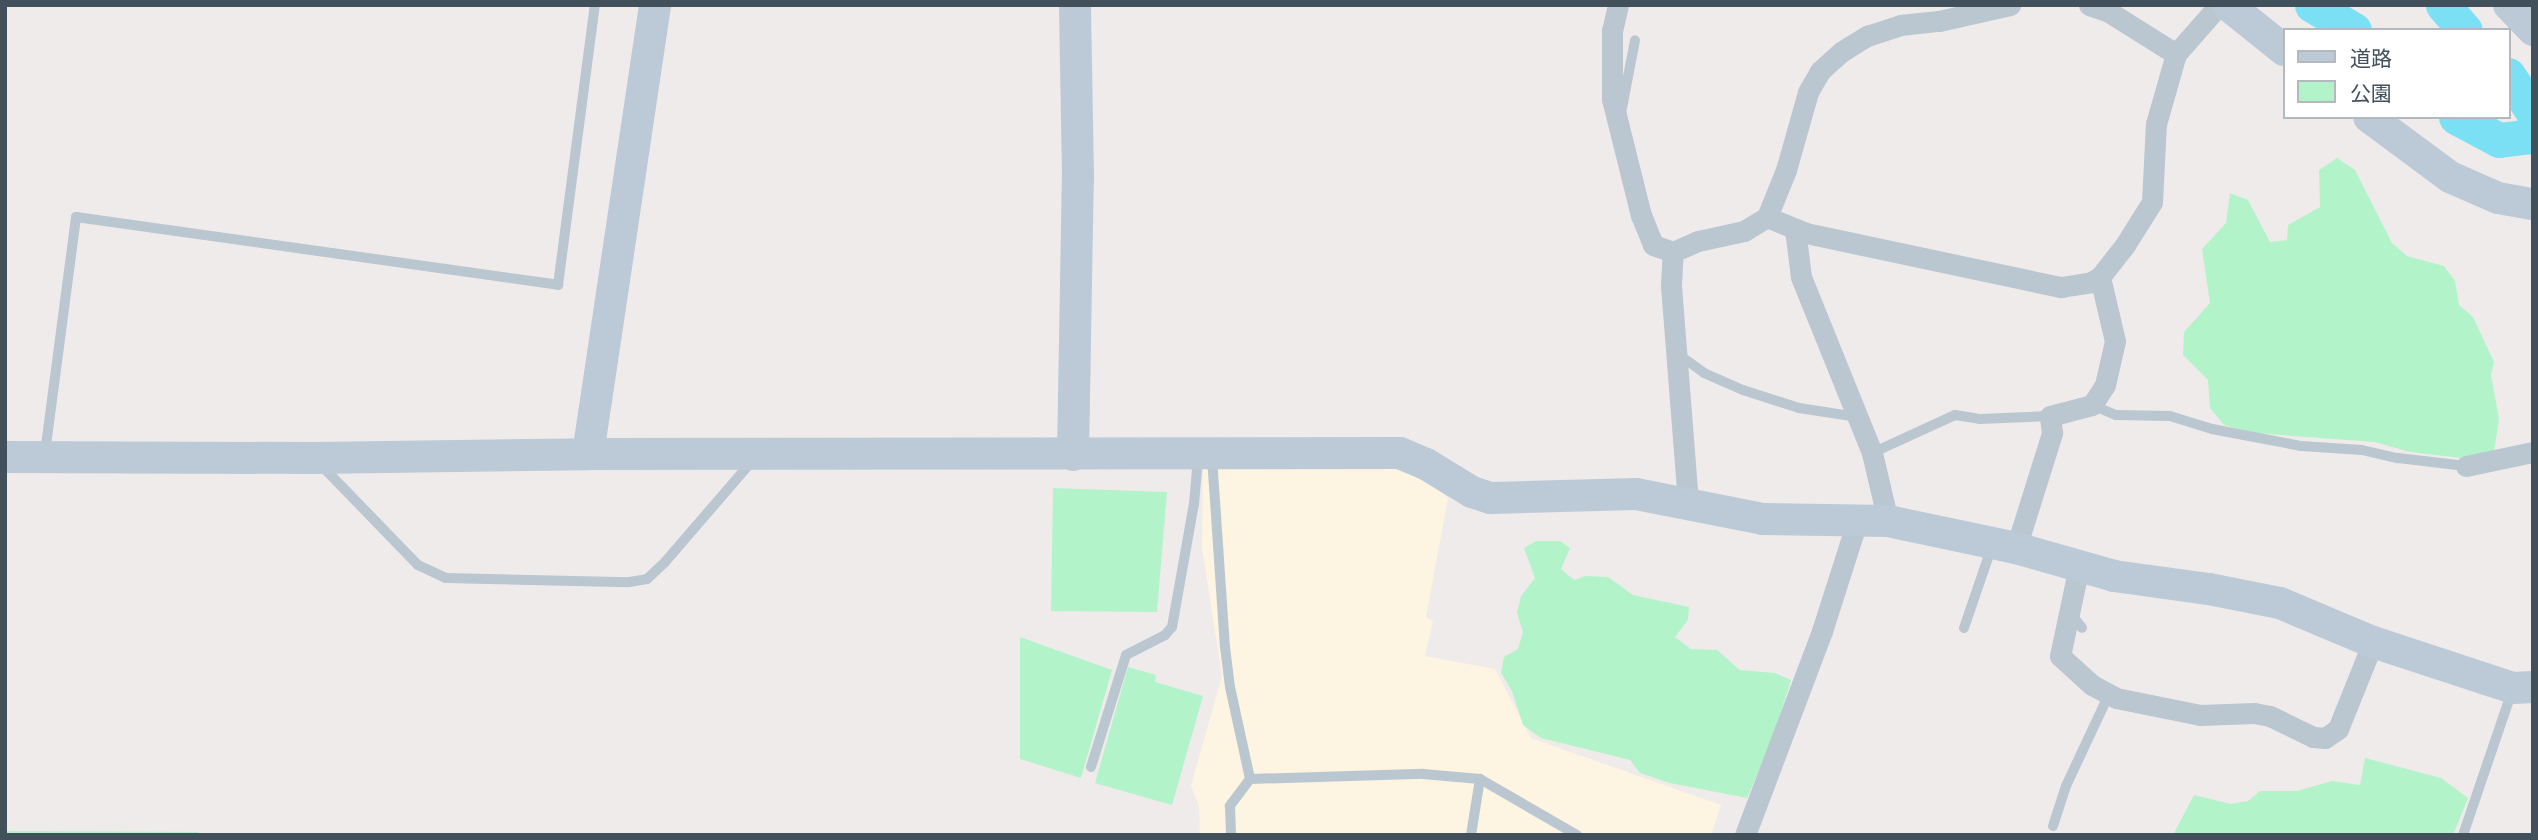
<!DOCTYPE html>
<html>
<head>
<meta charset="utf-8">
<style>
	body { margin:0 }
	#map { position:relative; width:2538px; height:840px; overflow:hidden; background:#efebeb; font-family:Barlow,"Noto Sans JP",sans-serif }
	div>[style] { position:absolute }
	.commercial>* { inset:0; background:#fdf4e1 }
	.green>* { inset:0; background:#b3f3c9 }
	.river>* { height:35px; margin:-17.5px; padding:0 17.5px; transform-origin:17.5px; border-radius:17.5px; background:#7ce0f4 }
	.lane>* { height:10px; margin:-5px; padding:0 5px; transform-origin:5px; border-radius:5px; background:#bac7d0 }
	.street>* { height:21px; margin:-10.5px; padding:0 10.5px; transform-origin:10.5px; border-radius:10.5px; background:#bac7d0 }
	.secondary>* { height:32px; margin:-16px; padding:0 16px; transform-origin:16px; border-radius:16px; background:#bccad7 }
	span { translate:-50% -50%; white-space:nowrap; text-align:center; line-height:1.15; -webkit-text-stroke:7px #fff; paint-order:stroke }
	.frame { position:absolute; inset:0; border:7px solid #42505b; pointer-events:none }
	.legend { position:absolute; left:2283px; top:28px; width:228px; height:91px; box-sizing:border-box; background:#fff; border:2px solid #b3b9bd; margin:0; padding:9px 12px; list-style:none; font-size:21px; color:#42505b }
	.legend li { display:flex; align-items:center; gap:14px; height:35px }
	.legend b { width:35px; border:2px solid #b3b9bd }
</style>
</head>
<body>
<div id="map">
	<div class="commercial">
		<div style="clip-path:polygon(1203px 467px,1394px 469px,1429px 482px,1448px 498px,1426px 617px,1433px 621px,1425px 656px,1495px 669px,1531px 738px,1721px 805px,1711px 835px,1200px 835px,1199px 805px,1191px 786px,1222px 676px,1202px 548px)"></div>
	</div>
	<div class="green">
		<div style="clip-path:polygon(2337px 158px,2355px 170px,2392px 243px,2407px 256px,2444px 266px,2455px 281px,2459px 305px,2473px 317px,2494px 362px,2491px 375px,2499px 419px,2494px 452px,2461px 458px,2410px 452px,2375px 442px,2254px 433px,2224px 425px,2210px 408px,2208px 380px,2183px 355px,2184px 332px,2210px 303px,2202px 249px,2226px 223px,2230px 193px,2248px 200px,2270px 242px,2287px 240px,2288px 225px,2320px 207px,2319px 170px)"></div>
		<div style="clip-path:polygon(1053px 488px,1167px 492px,1157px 612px,1051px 611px)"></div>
		<div style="clip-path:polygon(1536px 541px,1560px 541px,1570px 548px,1561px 569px,1574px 580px,1586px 576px,1608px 577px,1633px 595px,1689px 607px,1688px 620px,1675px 637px,1691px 649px,1717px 650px,1740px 670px,1775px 673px,1791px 680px,1770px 745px,1747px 798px,1670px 783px,1640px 773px,1630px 760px,1541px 738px,1523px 725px,1512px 691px,1501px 673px,1504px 657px,1518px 649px,1523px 632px,1517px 613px,1521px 596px,1535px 578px,1524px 548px)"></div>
		<div style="clip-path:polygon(1020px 637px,1112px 670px,1081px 778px,1020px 759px)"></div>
		<div style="clip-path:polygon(1128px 667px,1156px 675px,1155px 682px,1203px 696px,1172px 805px,1095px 783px)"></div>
		<div style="clip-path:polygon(2365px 758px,2441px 778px,2468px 798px,2453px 835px,2173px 835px,2194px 795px,2231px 804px,2248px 801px,2260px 791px,2297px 791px,2332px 781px,2360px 785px)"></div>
		<div style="clip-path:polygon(5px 831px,198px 832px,201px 835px,5px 835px)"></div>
	</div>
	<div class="river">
		<div style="left:2312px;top:5px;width:49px;rotate:30.8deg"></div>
		<div style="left:2443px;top:5px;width:33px;rotate:49deg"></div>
		<div style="left:2508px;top:75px;width:45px;rotate:56deg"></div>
		<div style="left:2456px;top:117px;width:49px;rotate:28.1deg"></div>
		<div style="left:2499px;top:140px;width:34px;rotate:-7deg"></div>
	</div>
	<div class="lane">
		<div style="left:1621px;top:113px;width:74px;rotate:-79.1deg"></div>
		<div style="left:1678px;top:354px;width:32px;rotate:36deg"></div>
		<div style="left:1704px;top:373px;width:43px;rotate:23.6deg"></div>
		<div style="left:1743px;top:390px;width:59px;rotate:17.8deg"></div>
		<div style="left:1799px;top:408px;width:60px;rotate:8.7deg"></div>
		<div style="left:2092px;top:405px;width:26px;rotate:23deg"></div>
		<div style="left:2116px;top:415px;width:54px;rotate:1.1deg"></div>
		<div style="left:2170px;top:416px;width:44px;rotate:17.2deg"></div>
		<div style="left:2212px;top:429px;width:91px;rotate:10.8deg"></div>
		<div style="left:2301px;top:446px;width:61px;rotate:3.8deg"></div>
		<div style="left:2362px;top:450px;width:37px;rotate:13deg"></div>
		<div style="left:2398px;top:458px;width:68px;rotate:6.7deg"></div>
		<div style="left:45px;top:453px;width:238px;rotate:-82.5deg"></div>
		<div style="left:76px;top:217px;width:487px;rotate:8deg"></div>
		<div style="left:558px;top:285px;width:282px;rotate:-82.5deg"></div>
		<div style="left:1872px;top:453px;width:91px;rotate:-24.6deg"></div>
		<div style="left:1955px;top:415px;width:25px;rotate:9deg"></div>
		<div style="left:1980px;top:419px;width:70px;rotate:-2.5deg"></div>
		<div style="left:1212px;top:457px;width:190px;rotate:86.1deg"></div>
		<div style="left:1225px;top:647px;width:40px;rotate:82.9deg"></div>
		<div style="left:1230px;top:687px;width:94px;rotate:77.7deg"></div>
		<div style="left:1250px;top:779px;width:34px;rotate:127deg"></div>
		<div style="left:1230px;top:806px;width:29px;rotate:88deg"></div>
		<div style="left:320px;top:464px;width:141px;rotate:45.9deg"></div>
		<div style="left:418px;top:565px;width:31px;rotate:25deg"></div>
		<div style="left:446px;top:578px;width:183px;rotate:1.3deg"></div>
		<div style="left:629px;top:582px;width:18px;rotate:-9deg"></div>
		<div style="left:647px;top:579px;width:25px;rotate:-43deg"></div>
		<div style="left:665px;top:562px;width:135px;rotate:-49.2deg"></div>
		<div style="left:2070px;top:613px;width:19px;rotate:51deg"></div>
		<div style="left:1964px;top:628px;width:87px;rotate:-71.1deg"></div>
		<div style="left:1091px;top:767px;width:117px;rotate:-72.6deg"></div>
		<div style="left:1126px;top:655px;width:44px;rotate:-27.1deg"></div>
		<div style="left:1165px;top:635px;width:11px;rotate:-49deg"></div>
		<div style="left:1172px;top:627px;width:125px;rotate:-79.9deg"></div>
		<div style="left:1194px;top:504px;width:47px;rotate:-85.1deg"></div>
		<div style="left:1250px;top:779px;width:173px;rotate:-1.7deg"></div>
		<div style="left:1423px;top:774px;width:57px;rotate:5deg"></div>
		<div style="left:1480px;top:779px;width:112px;rotate:30deg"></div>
		<div style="left:2053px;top:826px;width:42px;rotate:-72deg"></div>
		<div style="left:2066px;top:786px;width:102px;rotate:-64.9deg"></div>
		<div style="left:1471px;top:835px;width:57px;rotate:-80.9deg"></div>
		<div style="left:2463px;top:835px;width:152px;rotate:-71.2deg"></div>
	</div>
	<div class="street">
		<div style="left:1618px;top:5px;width:26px;rotate:103deg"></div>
		<div style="left:1612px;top:30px;width:69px;rotate:90deg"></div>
		<div style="left:1612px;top:99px;width:120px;rotate:76deg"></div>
		<div style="left:1641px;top:215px;width:32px;rotate:68deg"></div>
		<div style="left:1653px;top:245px;width:21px;rotate:19deg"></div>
		<div style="left:2089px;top:5px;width:21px;rotate:19deg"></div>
		<div style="left:2109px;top:12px;width:79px;rotate:32.1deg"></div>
		<div style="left:1767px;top:217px;width:42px;rotate:22.3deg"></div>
		<div style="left:1806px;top:233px;width:261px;rotate:12deg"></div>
		<div style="left:2061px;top:287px;width:30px;rotate:-9deg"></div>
		<div style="left:2091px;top:282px;width:10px;rotate:-29deg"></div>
		<div style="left:2100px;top:277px;width:41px;rotate:-52deg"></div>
		<div style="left:2125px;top:245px;width:51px;rotate:-57.9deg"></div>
		<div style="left:2152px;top:202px;width:78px;rotate:-87.1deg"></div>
		<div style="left:2156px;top:124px;width:73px;rotate:-74.1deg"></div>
		<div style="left:2176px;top:54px;width:65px;rotate:-48.7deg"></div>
		<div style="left:1795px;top:229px;width:48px;rotate:82.9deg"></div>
		<div style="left:1801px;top:277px;width:190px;rotate:68deg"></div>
		<div style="left:1872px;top:453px;width:70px;rotate:76.8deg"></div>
		<div style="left:2466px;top:466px;width:68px;rotate:-11.8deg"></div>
		<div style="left:1688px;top:502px;width:218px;rotate:-94.5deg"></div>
		<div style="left:1671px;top:285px;width:33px;rotate:-87deg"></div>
		<div style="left:1673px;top:252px;width:27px;rotate:-24deg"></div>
		<div style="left:1698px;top:241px;width:47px;rotate:-12.3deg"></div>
		<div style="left:1744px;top:231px;width:27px;rotate:-31deg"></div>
		<div style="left:1767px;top:217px;width:51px;rotate:-68deg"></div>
		<div style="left:1786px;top:170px;width:81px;rotate:-74.2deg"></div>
		<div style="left:1808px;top:92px;width:24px;rotate:-60deg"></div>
		<div style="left:1820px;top:71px;width:28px;rotate:-42deg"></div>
		<div style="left:1841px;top:52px;width:31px;rotate:-32deg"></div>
		<div style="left:1867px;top:36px;width:35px;rotate:-18deg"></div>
		<div style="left:1900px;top:25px;width:39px;rotate:-6deg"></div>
		<div style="left:1939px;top:21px;width:73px;rotate:-12.7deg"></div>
		<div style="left:2016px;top:548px;width:121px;rotate:-72.6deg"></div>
		<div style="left:2052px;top:433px;width:17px;rotate:-97deg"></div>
		<div style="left:2050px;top:416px;width:43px;rotate:-14.7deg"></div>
		<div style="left:2092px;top:405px;width:24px;rotate:-57deg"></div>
		<div style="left:2105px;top:385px;width:45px;rotate:-77.2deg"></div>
		<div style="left:2115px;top:341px;width:66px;rotate:-103.2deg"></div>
		<div style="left:2079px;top:566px;width:92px;rotate:101.9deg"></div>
		<div style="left:2060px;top:656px;width:43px;rotate:42.2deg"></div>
		<div style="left:2092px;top:685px;width:27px;rotate:28deg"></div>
		<div style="left:2116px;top:698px;width:86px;rotate:11.4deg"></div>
		<div style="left:2200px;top:715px;width:54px;rotate:-2.1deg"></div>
		<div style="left:2254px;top:713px;width:16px;rotate:11deg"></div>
		<div style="left:2270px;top:716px;width:48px;rotate:26deg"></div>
		<div style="left:2313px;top:737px;width:12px;rotate:5deg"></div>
		<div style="left:2325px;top:738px;width:16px;rotate:-35deg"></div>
		<div style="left:2338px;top:729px;width:94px;rotate:-68.1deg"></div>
		<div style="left:1745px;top:835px;width:218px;rotate:-69.3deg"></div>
		<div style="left:1822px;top:631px;width:115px;rotate:-72.3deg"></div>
	</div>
	<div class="secondary">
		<div style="left:2228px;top:5px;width:72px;rotate:38.8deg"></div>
		<div style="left:2509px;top:5px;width:35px;rotate:46deg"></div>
		<div style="left:2369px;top:117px;width:101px;rotate:36.5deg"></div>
		<div style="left:2450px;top:177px;width:52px;rotate:23.6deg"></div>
		<div style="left:2498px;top:198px;width:36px;rotate:10deg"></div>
		<div style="left:588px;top:454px;width:454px;rotate:-81.5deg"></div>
		<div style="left:1073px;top:455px;width:277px;rotate:-89deg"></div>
		<div style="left:1078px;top:178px;width:173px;rotate:-91deg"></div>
		<div style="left:5px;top:457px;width:309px;rotate:0.2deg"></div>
		<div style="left:314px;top:458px;width:274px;rotate:-0.8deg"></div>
		<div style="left:588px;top:454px;width:812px;rotate:-0.07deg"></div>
		<div style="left:1400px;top:453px;width:28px;rotate:23deg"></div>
		<div style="left:1426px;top:464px;width:54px;rotate:31.3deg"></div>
		<div style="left:1472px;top:492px;width:20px;rotate:18deg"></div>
		<div style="left:1491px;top:498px;width:145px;rotate:-1.6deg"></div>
		<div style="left:1636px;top:494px;width:129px;rotate:11.1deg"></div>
		<div style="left:1763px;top:519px;width:125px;rotate:0.9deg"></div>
		<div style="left:1888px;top:521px;width:131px;rotate:11.9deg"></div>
		<div style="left:2016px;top:548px;width:102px;rotate:15.9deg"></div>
		<div style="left:2114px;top:576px;width:96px;rotate:7.8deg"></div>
		<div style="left:2209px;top:589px;width:72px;rotate:11.2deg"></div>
		<div style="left:2280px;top:603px;width:101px;rotate:22.8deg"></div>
		<div style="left:2373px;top:642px;width:147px;rotate:18.2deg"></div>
		<div style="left:2513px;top:688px;width:20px;rotate:-3deg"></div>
	</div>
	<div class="frame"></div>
	<ul class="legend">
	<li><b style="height:9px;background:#bccad7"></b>道路</li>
	<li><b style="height:19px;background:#b3f3c9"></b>公園</li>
	</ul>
</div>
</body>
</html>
